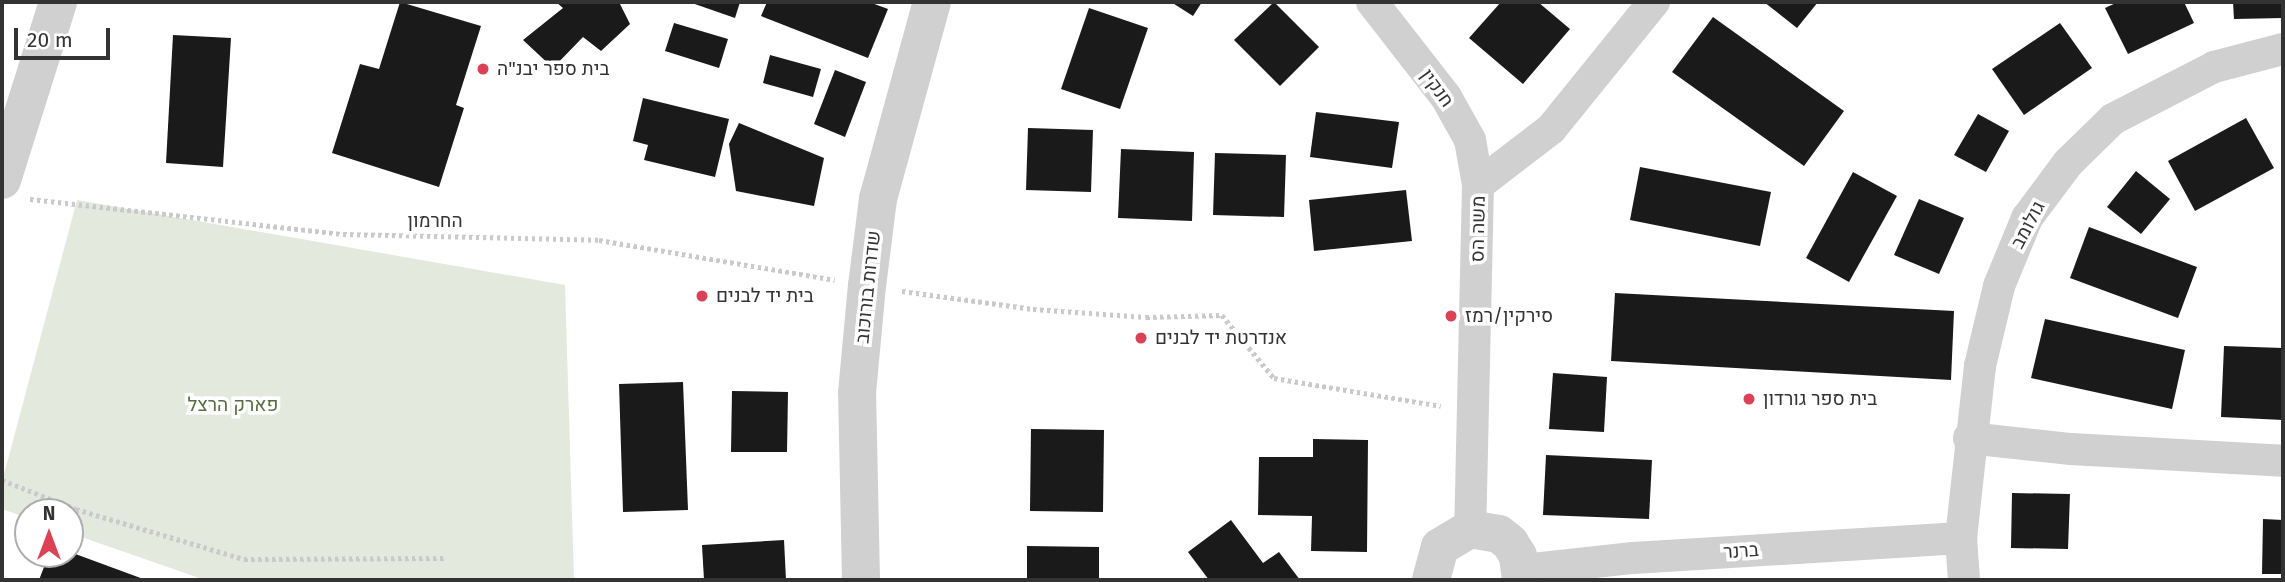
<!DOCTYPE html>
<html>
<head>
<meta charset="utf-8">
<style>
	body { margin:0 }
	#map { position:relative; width:2285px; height:582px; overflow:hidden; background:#fff; font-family:"Fira Sans",Heebo,sans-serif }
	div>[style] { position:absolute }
	.green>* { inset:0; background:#e3e9dc }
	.building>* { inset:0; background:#1a1a1a }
	.path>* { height:4.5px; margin-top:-2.25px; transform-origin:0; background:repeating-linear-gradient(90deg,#cacaca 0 3.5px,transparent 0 7px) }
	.minor>* { height:32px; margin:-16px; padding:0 16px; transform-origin:16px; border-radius:16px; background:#d0d0d0 }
	.tertiary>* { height:38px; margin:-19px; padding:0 19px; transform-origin:19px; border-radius:19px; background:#d0d0d0 }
	.dots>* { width:19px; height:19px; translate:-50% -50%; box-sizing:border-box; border:4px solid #fff; border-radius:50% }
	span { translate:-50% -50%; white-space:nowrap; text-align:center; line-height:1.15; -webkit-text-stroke:7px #fff; paint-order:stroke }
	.poi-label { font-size:19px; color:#333 }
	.left { translate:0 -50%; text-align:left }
	.street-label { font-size:19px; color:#333 }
	.park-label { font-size:19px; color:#586d42 }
	.frame { position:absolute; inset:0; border:4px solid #333; pointer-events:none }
	.north { position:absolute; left:14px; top:498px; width:70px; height:70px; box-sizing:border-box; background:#fff; border:2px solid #adadad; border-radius:50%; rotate:0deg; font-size:19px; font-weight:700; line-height:28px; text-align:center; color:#333 }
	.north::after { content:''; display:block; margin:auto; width:24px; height:32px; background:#dc4256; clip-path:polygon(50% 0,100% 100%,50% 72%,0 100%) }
	.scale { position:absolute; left:14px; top:28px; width:96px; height:32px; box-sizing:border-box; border:4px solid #333; border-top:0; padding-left:9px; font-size:21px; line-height:24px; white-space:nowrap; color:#333; -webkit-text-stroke:5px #fff; paint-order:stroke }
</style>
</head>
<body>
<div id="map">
	<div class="green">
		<div style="clip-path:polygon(77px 200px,565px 285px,574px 580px,205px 580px,70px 533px,70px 512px,28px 512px,28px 518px,2px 509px,2px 482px)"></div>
	</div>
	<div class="building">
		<div style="clip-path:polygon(400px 2px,481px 26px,456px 105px,464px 108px,439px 187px,332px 153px,360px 64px,379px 69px)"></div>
		<div style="clip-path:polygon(556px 2px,619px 2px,630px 24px,601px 51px,583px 37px,553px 68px,523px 40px,563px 8px)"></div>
		<div style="clip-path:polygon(689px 2px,740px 2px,735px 18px)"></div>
		<div style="clip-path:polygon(767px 2px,869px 2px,888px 9px,868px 58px,761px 16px)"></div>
		<div style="clip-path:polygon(1171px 2px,1202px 2px,1193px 16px)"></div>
		<div style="clip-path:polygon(1274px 2px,1319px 47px,1280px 86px,1234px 40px)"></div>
		<div style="clip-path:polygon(1501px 2px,1538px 2px,1570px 29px,1523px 84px,1469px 38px)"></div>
		<div style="clip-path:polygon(1764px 2px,1818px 2px,1797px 28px)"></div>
		<div style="clip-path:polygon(2118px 2px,2184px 2px,2194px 23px,2128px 54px,2105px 8px)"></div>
		<div style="clip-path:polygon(2233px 2px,2283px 2px,2283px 18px,2234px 19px)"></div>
		<div style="clip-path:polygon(1089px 8px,1148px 28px,1120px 109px,1061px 89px)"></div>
		<div style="clip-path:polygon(1713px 17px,1844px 111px,1804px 166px,1672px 72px)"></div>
		<div style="clip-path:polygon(674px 23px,728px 39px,719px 68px,665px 51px)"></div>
		<div style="clip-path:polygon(2060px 23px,2092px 68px,2024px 115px,1992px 69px)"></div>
		<div style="clip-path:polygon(173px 35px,231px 38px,223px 167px,166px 163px)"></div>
		<div style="clip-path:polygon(770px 55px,821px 69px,813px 97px,763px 83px)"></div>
		<div style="clip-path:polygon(835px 70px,866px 82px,845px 137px,814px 124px)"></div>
		<div style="clip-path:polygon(643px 98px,729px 119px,715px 177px,644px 160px,648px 145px,633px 141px)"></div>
		<div style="clip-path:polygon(1316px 112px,1399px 122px,1392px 168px,1310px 157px)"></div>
		<div style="clip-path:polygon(1978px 114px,2009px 131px,1986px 172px,1954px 155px)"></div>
		<div style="clip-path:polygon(2246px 118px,2274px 168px,2195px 211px,2168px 161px)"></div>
		<div style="clip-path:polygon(739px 123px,824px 158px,814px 206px,736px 191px,729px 144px)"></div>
		<div style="clip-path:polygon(1028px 128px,1093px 130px,1091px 192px,1026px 190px)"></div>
		<div style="clip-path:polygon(1121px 149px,1194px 152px,1192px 221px,1118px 218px)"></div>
		<div style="clip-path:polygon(1215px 153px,1286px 155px,1284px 217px,1213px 215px)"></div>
		<div style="clip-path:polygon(1640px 167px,1771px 192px,1760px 246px,1630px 220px)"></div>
		<div style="clip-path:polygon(2136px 171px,2170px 199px,2141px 234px,2107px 207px)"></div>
		<div style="clip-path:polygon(1853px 172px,1897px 196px,1849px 282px,1806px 258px)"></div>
		<div style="clip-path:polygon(1406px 190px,1412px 241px,1314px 251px,1309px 200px)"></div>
		<div style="clip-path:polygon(1919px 199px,1964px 218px,1939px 274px,1894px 255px)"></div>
		<div style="clip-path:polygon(2089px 227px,2197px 267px,2178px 318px,2070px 278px)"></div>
		<div style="clip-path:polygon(1615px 293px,1954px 311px,1951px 380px,1611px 361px)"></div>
		<div style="clip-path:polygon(2045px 319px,2185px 350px,2172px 409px,2031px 378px)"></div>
		<div style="clip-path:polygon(2224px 346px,2283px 348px,2283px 420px,2221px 417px)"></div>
		<div style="clip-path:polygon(1553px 373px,1607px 377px,1604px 432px,1549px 429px)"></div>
		<div style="clip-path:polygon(683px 382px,688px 510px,623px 512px,619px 384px)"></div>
		<div style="clip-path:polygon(732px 391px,788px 392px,787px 452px,731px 452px)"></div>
		<div style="clip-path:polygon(1031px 429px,1104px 430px,1103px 512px,1030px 511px)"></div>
		<div style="clip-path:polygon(1313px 439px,1368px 440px,1367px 552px,1311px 551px,1312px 516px,1258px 515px,1259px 457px,1313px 457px)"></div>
		<div style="clip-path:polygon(1546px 455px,1652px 460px,1649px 519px,1543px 515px)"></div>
		<div style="clip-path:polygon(2012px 493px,2070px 494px,2068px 549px,2011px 548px)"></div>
		<div style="clip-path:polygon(2263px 519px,2283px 520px,2283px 574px,2262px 574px)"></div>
		<div style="clip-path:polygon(1231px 520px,1263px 563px,1279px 552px,1300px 580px,1209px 580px,1188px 552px)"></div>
		<div style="clip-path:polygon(784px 540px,786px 580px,704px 580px,702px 545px)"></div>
		<div style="clip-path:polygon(1027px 546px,1099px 547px,1099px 580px,1027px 580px)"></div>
		<div style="clip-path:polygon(70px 552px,146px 580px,39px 580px,49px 554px)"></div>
	</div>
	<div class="path">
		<div style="left:30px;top:199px;width:315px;rotate:6.4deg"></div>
		<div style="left:343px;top:234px;width:256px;rotate:1.3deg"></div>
		<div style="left:599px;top:240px;width:239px;rotate:9.6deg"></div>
		<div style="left:902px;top:291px;width:132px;rotate:7.8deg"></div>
		<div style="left:1033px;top:309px;width:113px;rotate:4deg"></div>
		<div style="left:1146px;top:317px;width:76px;rotate:-1.5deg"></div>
		<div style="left:1222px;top:315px;width:82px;rotate:50.5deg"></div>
		<div style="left:1274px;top:378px;width:169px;rotate:9.5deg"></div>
		<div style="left:2px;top:480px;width:79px;rotate:21.4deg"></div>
		<div style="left:76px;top:509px;width:175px;rotate:16.6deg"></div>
		<div style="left:244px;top:559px;width:200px;rotate:-0.3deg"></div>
	</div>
	<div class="minor">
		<div style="left:1372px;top:2px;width:120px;rotate:52.1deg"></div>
		<div style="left:1446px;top:97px;width:49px;rotate:60.8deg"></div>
		<div style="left:1470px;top:140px;width:46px;rotate:79.9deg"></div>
		<div style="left:1478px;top:185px;width:344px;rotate:91.3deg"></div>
		<div style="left:1478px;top:185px;width:92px;rotate:-37.5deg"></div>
		<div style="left:1551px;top:129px;width:164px;rotate:-51deg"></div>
		<div style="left:1969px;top:438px;width:103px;rotate:6.2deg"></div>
		<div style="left:2071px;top:449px;width:212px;rotate:3.2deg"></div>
		<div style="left:1522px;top:570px;width:112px;rotate:-6.2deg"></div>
		<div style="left:1633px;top:558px;width:329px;rotate:-3.5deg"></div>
		<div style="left:1964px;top:580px;width:42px;rotate:-94.1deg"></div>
		<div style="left:1961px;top:538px;width:173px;rotate:-83.7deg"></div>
		<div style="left:1980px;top:366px;width:82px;rotate:-76.6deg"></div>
		<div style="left:1999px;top:286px;width:74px;rotate:-67.6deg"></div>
		<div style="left:2027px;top:218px;width:69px;rotate:-53.3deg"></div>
		<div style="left:2068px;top:163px;width:63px;rotate:-44.4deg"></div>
		<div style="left:2113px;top:119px;width:114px;rotate:-27.2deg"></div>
		<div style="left:2214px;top:67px;width:71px;rotate:-14.6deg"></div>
	</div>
	<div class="tertiary">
		<div style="left:2px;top:180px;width:187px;rotate:-72.5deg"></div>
		<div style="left:861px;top:580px;width:187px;rotate:-91.2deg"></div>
		<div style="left:857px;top:393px;width:107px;rotate:-84.7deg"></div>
		<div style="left:867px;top:286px;width:88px;rotate:-82.8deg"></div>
		<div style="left:878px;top:199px;width:204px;rotate:-74.7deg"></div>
		<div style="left:1431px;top:580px;width:34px;rotate:-75deg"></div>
		<div style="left:1440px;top:547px;width:35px;rotate:-31deg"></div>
		<div style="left:1470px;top:529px;width:29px;rotate:10deg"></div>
		<div style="left:1499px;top:534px;width:14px;rotate:39deg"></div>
		<div style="left:1510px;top:543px;width:15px;rotate:58deg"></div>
		<div style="left:1518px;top:556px;width:24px;rotate:83deg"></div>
	</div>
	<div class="dots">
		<div style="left:483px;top:69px;background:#dc4256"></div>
		<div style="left:702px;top:296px;background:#dc4256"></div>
		<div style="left:1451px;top:316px;background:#dc4256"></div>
		<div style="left:1141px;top:338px;background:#dc4256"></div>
		<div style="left:1749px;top:399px;background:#dc4256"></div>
	</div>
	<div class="poi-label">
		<span class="left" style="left:497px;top:69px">בית ספר יבנ"ה</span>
		<span class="left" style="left:716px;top:296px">בית יד לבנים</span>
		<span class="left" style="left:1465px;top:316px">סירקין/רמז</span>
		<span class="left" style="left:1155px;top:338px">אנדרטת יד לבנים</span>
		<span class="left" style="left:1763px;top:399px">בית ספר גורדון</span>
	</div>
	<div class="street-label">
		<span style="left:1437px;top:88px;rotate:54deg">חנקין</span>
		<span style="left:435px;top:221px">החרמון</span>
		<span style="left:2028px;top:225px;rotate:-62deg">גולומב</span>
		<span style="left:1478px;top:229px;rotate:-89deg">משה הס</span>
		<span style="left:868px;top:287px;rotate:-84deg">שדרות בורוכוב</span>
		<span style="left:1741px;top:551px;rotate:-4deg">ברנר</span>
	</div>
	<div class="park-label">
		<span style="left:233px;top:405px">פארק הרצל</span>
	</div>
	<div class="frame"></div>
	<div class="north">N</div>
	<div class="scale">20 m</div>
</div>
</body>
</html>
